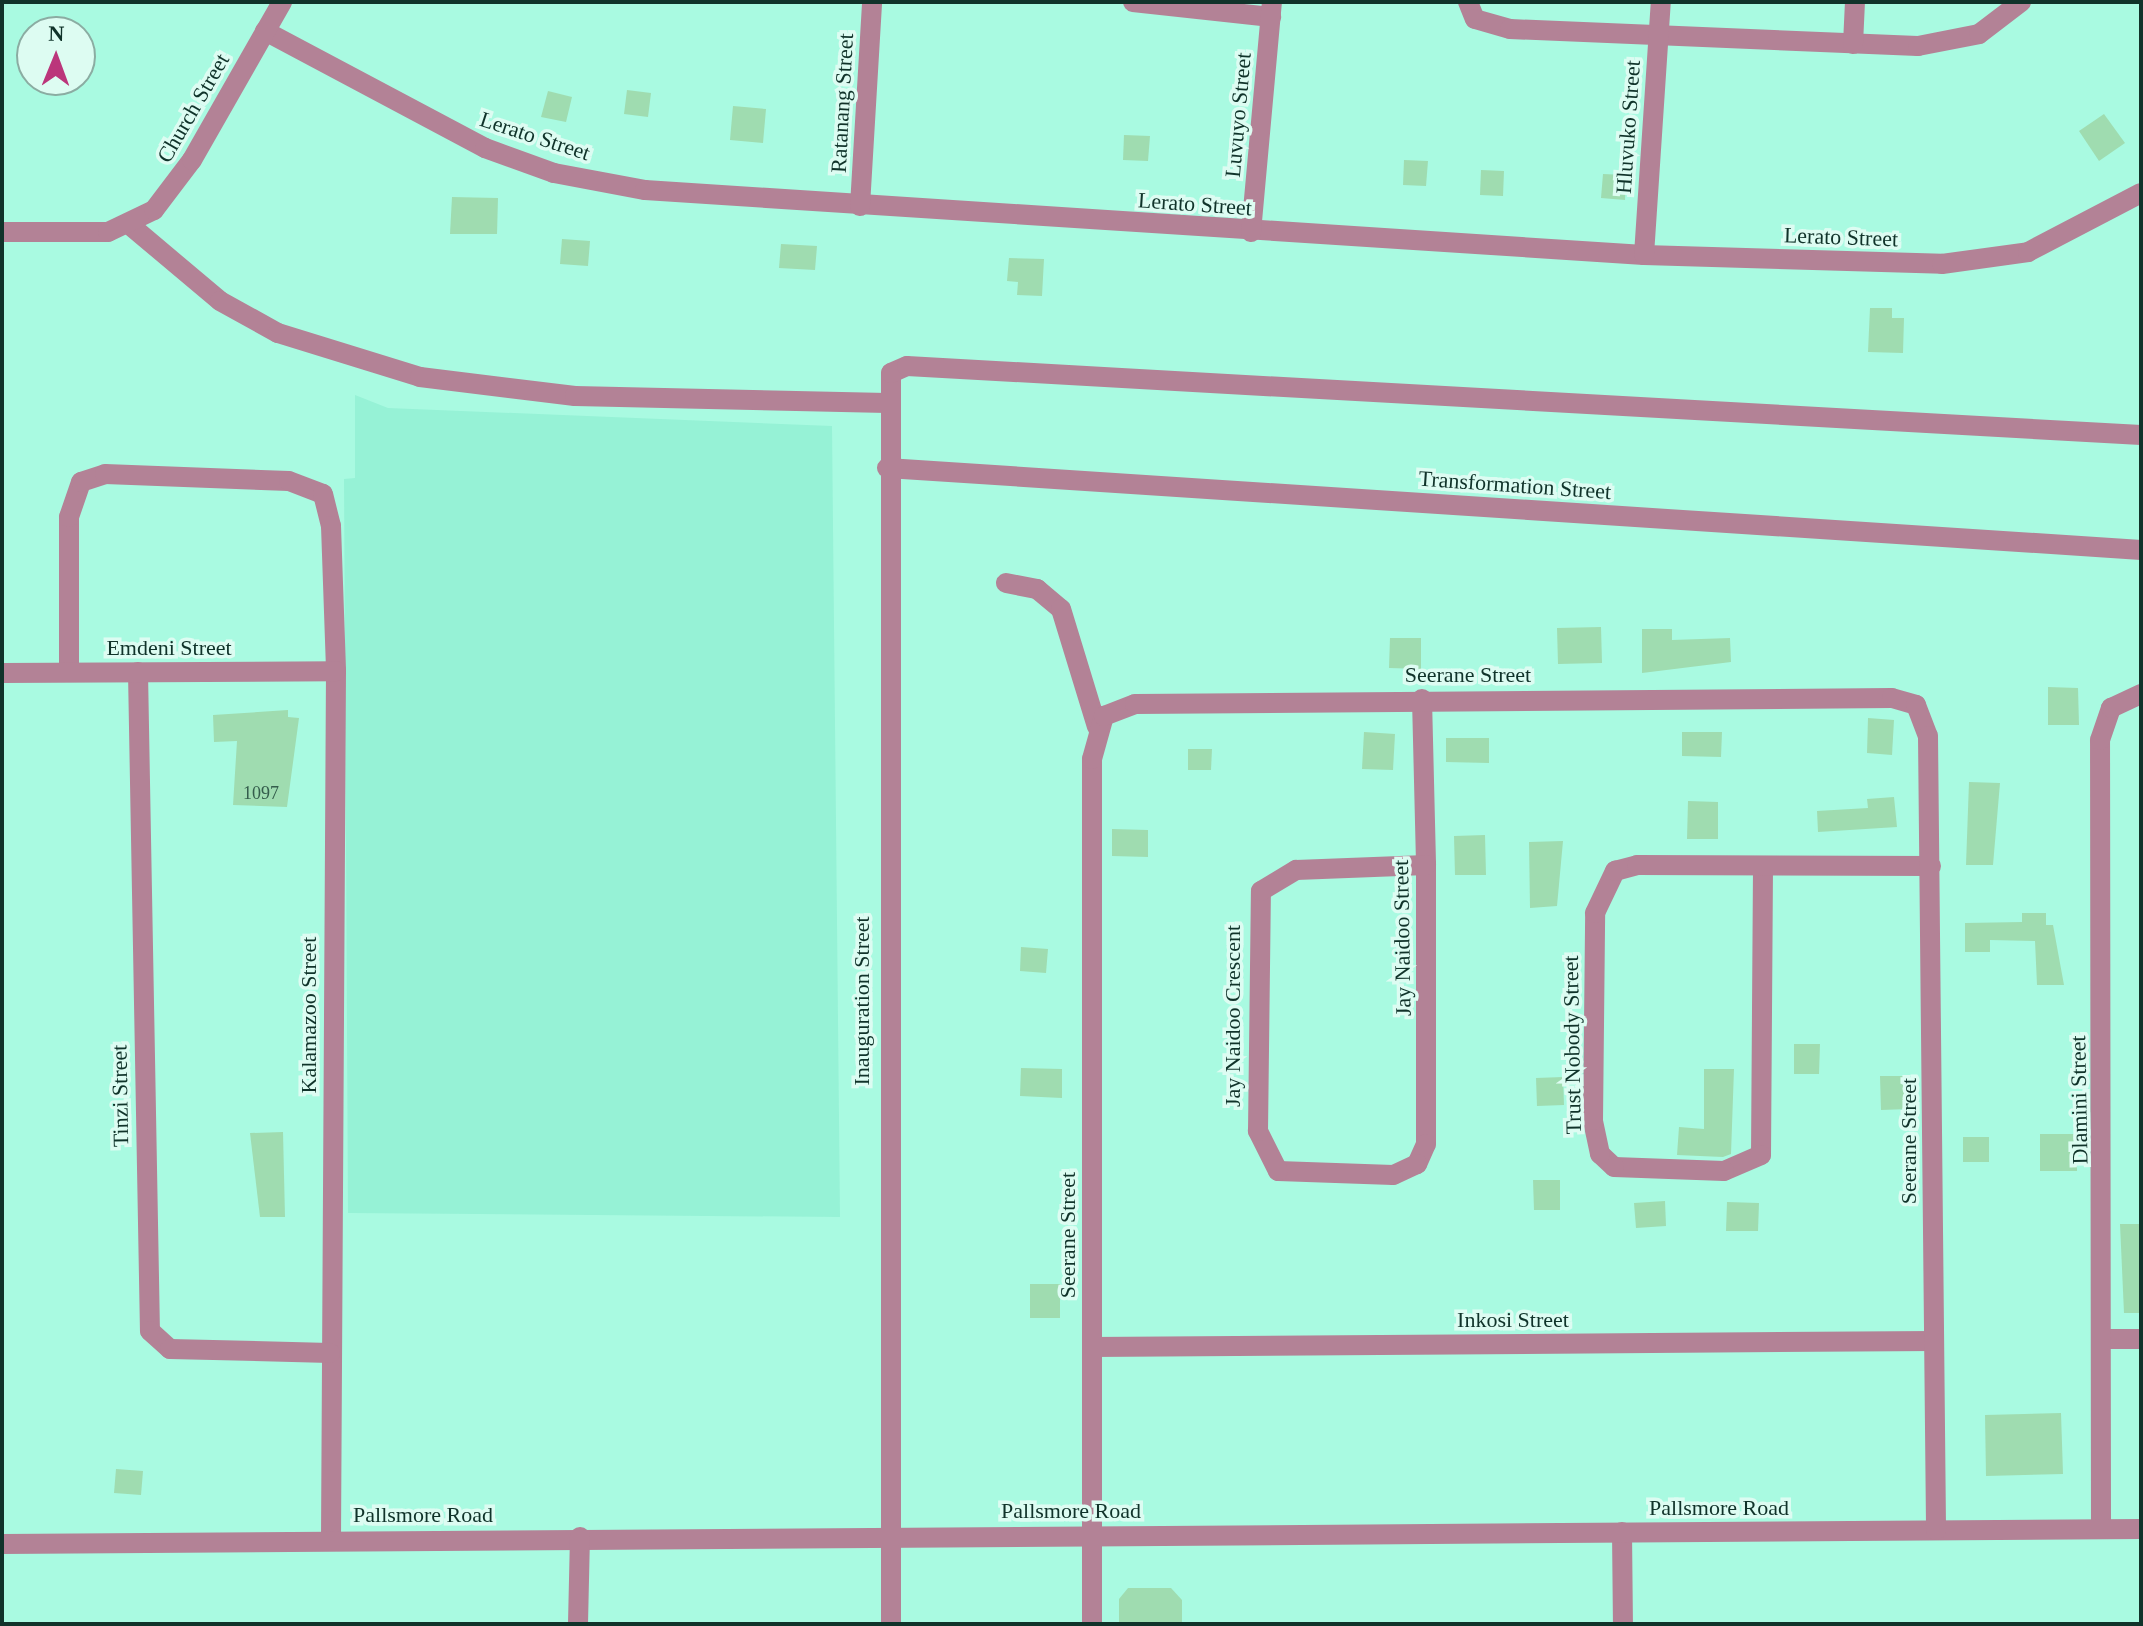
<!DOCTYPE html>
<html>
<head>
<meta charset="utf-8">
<style>
	body { margin:0 }
	#map { position:relative; width:2143px; height:1626px; overflow:hidden; background:#a9fae1; font-family:"Times New Roman",serif }
	div>[style] { position:absolute }
	.built>* { inset:0; background:#96f2d6 }
	.building>* { inset:0; background:#9fdcb0 }
	.minor>* { height:20px; margin:-10px; padding:0 10px; transform-origin:10px; border-radius:10px; background:#b38296 }
	span { translate:-50% -50%; white-space:nowrap; text-align:center; line-height:1.15; -webkit-text-stroke:7px #ddfcf2; paint-order:stroke }
	.number-label { font-size:18px; color:#345d4c }
	.number-label span { -webkit-text-stroke-width:0 }
	.street-label { font-size:22px; color:#10332a }
	.frame { position:absolute; inset:0; border:4px solid #10332a; pointer-events:none }
	.north { position:absolute; left:16px; top:16px; width:80px; height:80px; box-sizing:border-box; background:#ddfcf2; border:2px solid #8baca2; border-radius:50%; rotate:1deg; font-size:22px; font-weight:700; line-height:32px; text-align:center; color:#10332a }
	.north::after { content:''; display:block; margin:auto; width:28px; height:36px; background:#bb367b; clip-path:polygon(50% 0,100% 100%,50% 72%,0 100%) }
</style>
</head>
<body>
<div id="map">
	<div class="built">
		<div style="clip-path:polygon(355px 395px,388px 408px,832px 426px,840px 1217px,348px 1213px,344px 479px,355px 478px)"></div>
	</div>
	<div class="building">
		<div style="clip-path:polygon(627px 90px,651px 93px,648px 117px,624px 114px)"></div>
		<div style="clip-path:polygon(548px 91px,572px 97px,566px 122px,541px 117px)"></div>
		<div style="clip-path:polygon(733px 106px,766px 109px,763px 143px,730px 140px)"></div>
		<div style="clip-path:polygon(2104px 114px,2125px 143px,2099px 161px,2079px 131px)"></div>
		<div style="clip-path:polygon(1124px 135px,1150px 136px,1148px 161px,1123px 160px)"></div>
		<div style="clip-path:polygon(1404px 160px,1428px 161px,1426px 186px,1403px 185px)"></div>
		<div style="clip-path:polygon(1481px 170px,1504px 171px,1503px 196px,1480px 195px)"></div>
		<div style="clip-path:polygon(1603px 174px,1626px 175px,1625px 200px,1601px 198px)"></div>
		<div style="clip-path:polygon(452px 197px,498px 198px,497px 234px,450px 234px)"></div>
		<div style="clip-path:polygon(562px 239px,590px 241px,588px 266px,560px 264px)"></div>
		<div style="clip-path:polygon(781px 244px,817px 246px,815px 270px,779px 268px)"></div>
		<div style="clip-path:polygon(1009px 258px,1044px 259px,1042px 296px,1017px 295px,1018px 282px,1007px 281px)"></div>
		<div style="clip-path:polygon(1870px 308px,1892px 308px,1892px 318px,1904px 318px,1903px 353px,1868px 352px)"></div>
		<div style="clip-path:polygon(1601px 627px,1602px 663px,1558px 664px,1557px 628px)"></div>
		<div style="clip-path:polygon(1642px 629px,1672px 629px,1672px 640px,1730px 638px,1731px 662px,1642px 673px)"></div>
		<div style="clip-path:polygon(1390px 638px,1421px 638px,1421px 669px,1389px 668px)"></div>
		<div style="clip-path:polygon(2048px 687px,2078px 688px,2079px 725px,2048px 725px)"></div>
		<div style="clip-path:polygon(288px 710px,288px 717px,299px 718px,287px 807px,233px 805px,237px 741px,214px 742px,213px 715px)"></div>
		<div style="clip-path:polygon(1868px 718px,1894px 720px,1892px 755px,1867px 753px)"></div>
		<div style="clip-path:polygon(1364px 732px,1395px 734px,1393px 770px,1362px 769px)"></div>
		<div style="clip-path:polygon(1682px 732px,1722px 732px,1721px 757px,1682px 756px)"></div>
		<div style="clip-path:polygon(1446px 738px,1489px 738px,1489px 763px,1446px 762px)"></div>
		<div style="clip-path:polygon(1188px 749px,1212px 749px,1211px 770px,1188px 770px)"></div>
		<div style="clip-path:polygon(1969px 782px,2000px 783px,1993px 865px,1966px 865px)"></div>
		<div style="clip-path:polygon(1894px 797px,1897px 827px,1818px 832px,1817px 811px,1868px 808px,1867px 799px)"></div>
		<div style="clip-path:polygon(1688px 801px,1718px 802px,1718px 839px,1687px 839px)"></div>
		<div style="clip-path:polygon(1112px 829px,1148px 830px,1148px 857px,1112px 856px)"></div>
		<div style="clip-path:polygon(1485px 835px,1486px 875px,1455px 875px,1454px 836px)"></div>
		<div style="clip-path:polygon(1563px 841px,1557px 906px,1530px 908px,1529px 842px)"></div>
		<div style="clip-path:polygon(2022px 913px,2046px 913px,2046px 925px,2053px 925px,2064px 985px,2037px 985px,2035px 941px,1990px 940px,1990px 952px,1965px 952px,1965px 923px,2022px 922px)"></div>
		<div style="clip-path:polygon(1021px 947px,1048px 949px,1046px 973px,1020px 971px)"></div>
		<div style="clip-path:polygon(1794px 1044px,1820px 1044px,1819px 1074px,1794px 1074px)"></div>
		<div style="clip-path:polygon(1021px 1068px,1062px 1069px,1062px 1098px,1020px 1096px)"></div>
		<div style="clip-path:polygon(1704px 1069px,1734px 1069px,1731px 1154px,1723px 1157px,1677px 1155px,1679px 1127px,1704px 1129px)"></div>
		<div style="clip-path:polygon(1880px 1076px,1907px 1076px,1909px 1109px,1881px 1110px)"></div>
		<div style="clip-path:polygon(1563px 1077px,1564px 1105px,1537px 1106px,1536px 1078px)"></div>
		<div style="clip-path:polygon(283px 1132px,285px 1217px,260px 1217px,250px 1133px)"></div>
		<div style="clip-path:polygon(2040px 1134px,2076px 1134px,2077px 1171px,2040px 1171px)"></div>
		<div style="clip-path:polygon(1963px 1137px,1989px 1137px,1989px 1162px,1963px 1162px)"></div>
		<div style="clip-path:polygon(1533px 1180px,1560px 1180px,1560px 1210px,1534px 1210px)"></div>
		<div style="clip-path:polygon(1665px 1201px,1666px 1226px,1636px 1228px,1634px 1203px)"></div>
		<div style="clip-path:polygon(1727px 1202px,1759px 1203px,1758px 1231px,1726px 1231px)"></div>
		<div style="clip-path:polygon(2120px 1224px,2141px 1224px,2141px 1313px,2124px 1313px)"></div>
		<div style="clip-path:polygon(1030px 1284px,1060px 1284px,1060px 1318px,1030px 1318px)"></div>
		<div style="clip-path:polygon(2061px 1413px,2063px 1474px,1986px 1476px,1985px 1415px)"></div>
		<div style="clip-path:polygon(116px 1469px,143px 1471px,141px 1495px,114px 1493px)"></div>
		<div style="clip-path:polygon(1128px 1588px,1171px 1588px,1182px 1600px,1182px 1624px,1119px 1624px,1119px 1599px)"></div>
	</div>
	<div class="minor">
		<div style="left:1133px;top:2px;width:139px;rotate:6.2deg"></div>
		<div style="left:1468px;top:2px;width:18px;rotate:68deg"></div>
		<div style="left:1475px;top:19px;width:36px;rotate:16deg"></div>
		<div style="left:1510px;top:29px;width:408px;rotate:2.4deg"></div>
		<div style="left:1918px;top:46px;width:62px;rotate:-11.1deg"></div>
		<div style="left:1979px;top:34px;width:53px;rotate:-37.3deg"></div>
		<div style="left:265px;top:31px;width:249px;rotate:28deg"></div>
		<div style="left:485px;top:148px;width:73px;rotate:19.9deg"></div>
		<div style="left:554px;top:173px;width:93px;rotate:10.6deg"></div>
		<div style="left:645px;top:190px;width:1001px;rotate:3.72deg"></div>
		<div style="left:1644px;top:255px;width:298px;rotate:1.7deg"></div>
		<div style="left:1942px;top:264px;width:87px;rotate:-7.9deg"></div>
		<div style="left:2028px;top:252px;width:127px;rotate:-27.6deg"></div>
		<div style="left:1853px;top:44px;width:42px;rotate:-87.3deg"></div>
		<div style="left:860px;top:206px;width:204px;rotate:-86.6deg"></div>
		<div style="left:131px;top:226px;width:116px;rotate:40.1deg"></div>
		<div style="left:220px;top:301px;width:66px;rotate:28.9deg"></div>
		<div style="left:278px;top:333px;width:149px;rotate:17.2deg"></div>
		<div style="left:420px;top:377px;width:156px;rotate:7deg"></div>
		<div style="left:575px;top:396px;width:312px;rotate:1.3deg"></div>
		<div style="left:2px;top:232px;width:106px"></div>
		<div style="left:108px;top:232px;width:51px;rotate:-25.6deg"></div>
		<div style="left:154px;top:210px;width:63px;rotate:-52.8deg"></div>
		<div style="left:192px;top:160px;width:182px;rotate:-60.3deg"></div>
		<div style="left:1251px;top:232px;width:231px;rotate:-84.8deg"></div>
		<div style="left:1644px;top:255px;width:254px;rotate:-86.2deg"></div>
		<div style="left:887px;top:468px;width:1257px;rotate:3.74deg"></div>
		<div style="left:1006px;top:583px;width:32px;rotate:11deg"></div>
		<div style="left:1037px;top:589px;width:31px;rotate:40deg"></div>
		<div style="left:1061px;top:609px;width:123px;rotate:73deg"></div>
		<div style="left:69px;top:672px;width:155px;rotate:-90deg"></div>
		<div style="left:69px;top:517px;width:37px;rotate:-71deg"></div>
		<div style="left:81px;top:482px;width:25px;rotate:-18deg"></div>
		<div style="left:105px;top:474px;width:184px;rotate:2.2deg"></div>
		<div style="left:289px;top:481px;width:36px;rotate:21deg"></div>
		<div style="left:323px;top:494px;width:33px;rotate:76deg"></div>
		<div style="left:331px;top:526px;width:145px;rotate:88deg"></div>
		<div style="left:336px;top:671px;width:868px;rotate:90.33deg"></div>
		<div style="left:138px;top:672px;width:659px;rotate:88.96deg"></div>
		<div style="left:150px;top:1331px;width:27px;rotate:42deg"></div>
		<div style="left:170px;top:1349px;width:160px;rotate:1.4deg"></div>
		<div style="left:2px;top:673px;width:334px;rotate:-0.3deg"></div>
		<div style="left:1422px;top:699px;width:166px;rotate:88.6deg"></div>
		<div style="left:1426px;top:865px;width:279px;rotate:90deg"></div>
		<div style="left:1426px;top:1144px;width:22px;rotate:114deg"></div>
		<div style="left:1417px;top:1164px;width:26px;rotate:155deg"></div>
		<div style="left:1393px;top:1175px;width:115px;rotate:-178deg"></div>
		<div style="left:1278px;top:1171px;width:45px;rotate:-116.6deg"></div>
		<div style="left:1258px;top:1131px;width:240px;rotate:-89.3deg"></div>
		<div style="left:1261px;top:891px;width:41px;rotate:-31deg"></div>
		<div style="left:1296px;top:870px;width:130px;rotate:-2.2deg"></div>
		<div style="left:1763px;top:868px;width:287px;rotate:90.4deg"></div>
		<div style="left:1761px;top:1155px;width:40px;rotate:156.6deg"></div>
		<div style="left:1724px;top:1171px;width:110px;rotate:-177.9deg"></div>
		<div style="left:1614px;top:1167px;width:19px;rotate:-137deg"></div>
		<div style="left:1600px;top:1154px;width:35px;rotate:-102deg"></div>
		<div style="left:1593px;top:1120px;width:207px;rotate:-89.4deg"></div>
		<div style="left:1595px;top:913px;width:47px;rotate:-64.5deg"></div>
		<div style="left:1615px;top:871px;width:23px;rotate:-15deg"></div>
		<div style="left:1637px;top:865px;width:294px;rotate:0.2deg"></div>
		<div style="left:2105px;top:1339px;width:36px"></div>
		<div style="left:1092px;top:1347px;width:842px;rotate:-0.41deg"></div>
		<div style="left:2101px;top:1529px;width:789px;rotate:-90.07deg"></div>
		<div style="left:2100px;top:740px;width:34px;rotate:-71deg"></div>
		<div style="left:2111px;top:708px;width:33px;rotate:-25deg"></div>
		<div style="left:1622px;top:1532px;width:92px;rotate:89.4deg"></div>
		<div style="left:2px;top:1544px;width:2139px;rotate:-0.4deg"></div>
		<div style="left:578px;top:1624px;width:87px;rotate:-88.7deg"></div>
		<div style="left:891px;top:1624px;width:1251px;rotate:-90deg"></div>
		<div style="left:891px;top:373px;width:17px;rotate:-24deg"></div>
		<div style="left:907px;top:366px;width:1236px;rotate:3.2deg"></div>
		<div style="left:1092px;top:1624px;width:865px;rotate:-90deg"></div>
		<div style="left:1092px;top:759px;width:45px;rotate:-74.4deg"></div>
		<div style="left:1104px;top:716px;width:33px;rotate:-21deg"></div>
		<div style="left:1135px;top:704px;width:757px;rotate:-0.45deg"></div>
		<div style="left:1892px;top:698px;width:25px;rotate:16deg"></div>
		<div style="left:1916px;top:705px;width:33px;rotate:69deg"></div>
		<div style="left:1928px;top:736px;width:794px;rotate:89.42deg"></div>
	</div>
	<div class="number-label">
		<span style="left:261px;top:793px">1097</span>
	</div>
	<div class="street-label">
		<span style="left:842px;top:103px;rotate:-87deg">Ratanang Street</span>
		<span style="left:193px;top:108px;rotate:-60deg">Church Street</span>
		<span style="left:1238px;top:115px;rotate:-85deg">Luvuyo Street</span>
		<span style="left:1628px;top:127px;rotate:-86deg">Hluvuko Street</span>
		<span style="left:535px;top:136px;rotate:18deg">Lerato Street</span>
		<span style="left:1195px;top:204px;rotate:4deg">Lerato Street</span>
		<span style="left:1841px;top:237px;rotate:2deg">Lerato Street</span>
		<span style="left:1515px;top:485px;rotate:4deg">Transformation Street</span>
		<span style="left:169px;top:648px">Emdeni Street</span>
		<span style="left:1468px;top:675px">Seerane Street</span>
		<span style="left:1402px;top:938px;rotate:-91deg">Jay Naidoo Street</span>
		<span style="left:862px;top:1001px;rotate:-90deg">Inauguration Street</span>
		<span style="left:309px;top:1015px;rotate:-90deg">Kalamazoo Street</span>
		<span style="left:1233px;top:1016px;rotate:-90deg">Jay Naidoo Crescent</span>
		<span style="left:1572px;top:1045px;rotate:-91deg">Trust Nobody Street</span>
		<span style="left:120px;top:1096px;rotate:-91deg">Tinzi Street</span>
		<span style="left:2079px;top:1100px;rotate:-91deg">Dlamini Street</span>
		<span style="left:1909px;top:1141px;rotate:-90deg">Seerane Street</span>
		<span style="left:1068px;top:1235px;rotate:-90deg">Seerane Street</span>
		<span style="left:1513px;top:1320px">Inkosi Street</span>
		<span style="left:1719px;top:1508px">Pallsmore Road</span>
		<span style="left:1071px;top:1511px">Pallsmore Road</span>
		<span style="left:423px;top:1515px">Pallsmore Road</span>
	</div>
	<div class="frame"></div>
	<div class="north">N</div>
</div>
</body>
</html>
